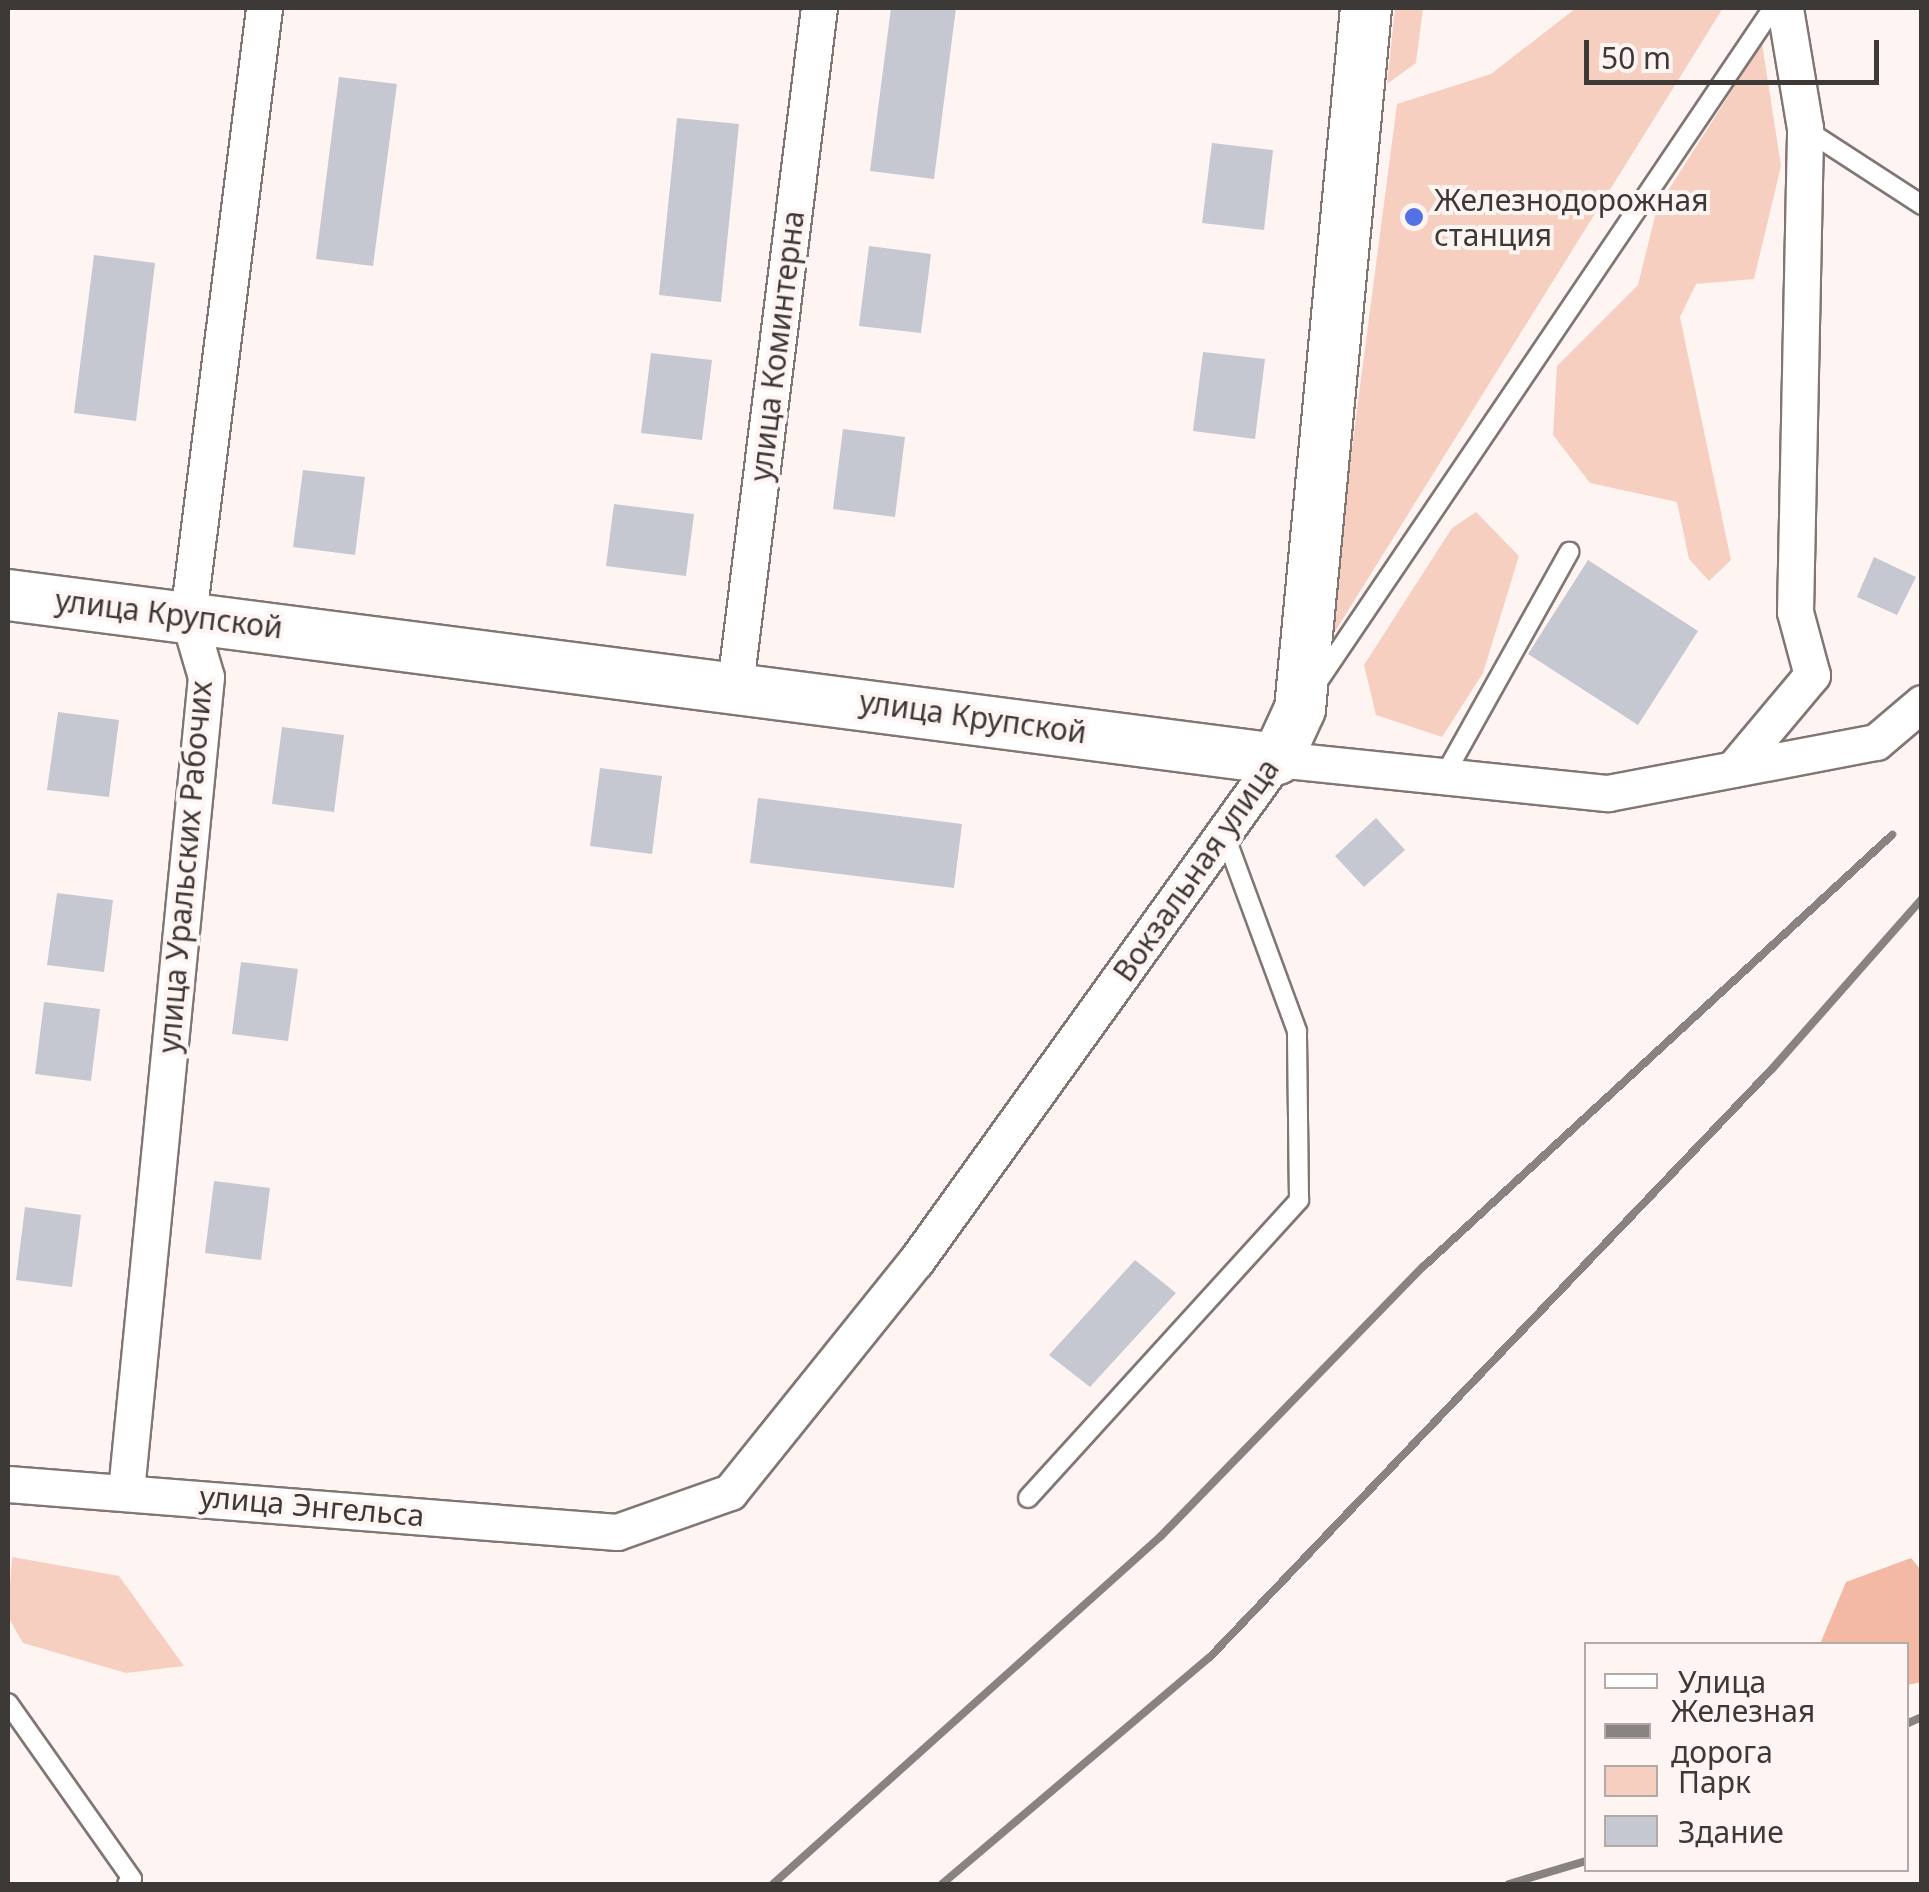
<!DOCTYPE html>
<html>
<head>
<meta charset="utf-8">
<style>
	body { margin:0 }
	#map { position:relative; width:1929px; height:1892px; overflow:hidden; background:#fef5f2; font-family:"Noto Sans",sans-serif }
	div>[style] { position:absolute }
	.green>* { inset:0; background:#f7cfc1 }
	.forest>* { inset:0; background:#f4b9a4 }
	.building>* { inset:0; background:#c5c8d0 }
	.roads { filter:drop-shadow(2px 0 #807773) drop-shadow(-2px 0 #807773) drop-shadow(0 2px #807773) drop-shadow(0 -2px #807773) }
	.lane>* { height:18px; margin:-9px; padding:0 9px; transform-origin:9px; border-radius:9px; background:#fff }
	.street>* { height:35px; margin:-17.5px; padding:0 17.5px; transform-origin:17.5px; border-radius:17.5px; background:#fff }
	.secondary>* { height:50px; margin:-25px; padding:0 25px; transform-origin:25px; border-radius:25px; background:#fff }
	.rail>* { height:8px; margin:-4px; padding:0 4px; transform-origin:4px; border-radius:4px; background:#898380 }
	.dots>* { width:28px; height:28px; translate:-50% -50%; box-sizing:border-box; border:5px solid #fef5f2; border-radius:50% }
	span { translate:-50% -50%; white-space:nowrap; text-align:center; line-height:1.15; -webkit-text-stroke:8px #fef5f2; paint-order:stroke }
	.poi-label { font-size:30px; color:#3d3937 }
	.left { translate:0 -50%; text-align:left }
	.street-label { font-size:30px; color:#3d3937 }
	.frame { position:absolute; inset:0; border:10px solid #3d3937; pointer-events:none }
	.legend { position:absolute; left:1584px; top:1642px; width:325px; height:230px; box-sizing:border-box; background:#fef5f2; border:2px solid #b1aaa7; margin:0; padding:12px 18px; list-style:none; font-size:30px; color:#3d3937 }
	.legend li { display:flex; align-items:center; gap:20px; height:50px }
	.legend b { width:50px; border:2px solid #b1aaa7 }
	.scale { position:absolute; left:1584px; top:40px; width:295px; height:45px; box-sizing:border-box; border:5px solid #3d3937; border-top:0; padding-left:12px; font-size:30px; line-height:35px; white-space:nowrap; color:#3d3937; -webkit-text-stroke:8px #fef5f2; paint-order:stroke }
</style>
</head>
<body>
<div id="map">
	<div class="green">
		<div style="clip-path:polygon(1395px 8px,1423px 8px,1416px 63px,1387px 84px)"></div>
		<div style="clip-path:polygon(1576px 8px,1723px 8px,1326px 646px,1397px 104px,1491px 74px)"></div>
		<div style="clip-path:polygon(1762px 43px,1781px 166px,1754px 279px,1696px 284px,1680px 317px,1731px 560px,1709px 581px,1689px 559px,1677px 502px,1590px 483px,1553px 435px,1557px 366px,1638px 285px,1657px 208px)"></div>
		<div style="clip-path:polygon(1476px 512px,1519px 556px,1483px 673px,1442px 737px,1376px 715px,1364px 665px,1452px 528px)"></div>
		<div style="clip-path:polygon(12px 1557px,119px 1576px,184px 1666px,126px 1673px,23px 1643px,8px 1617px)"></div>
	</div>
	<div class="forest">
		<div style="clip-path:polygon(1911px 1558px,1921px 1570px,1922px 1682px,1907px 1685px,1906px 1644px,1820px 1644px,1846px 1582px)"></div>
	</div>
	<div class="building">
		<div style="clip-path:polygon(891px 8px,956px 8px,934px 179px,870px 171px)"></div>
		<div style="clip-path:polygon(339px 77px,397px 84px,373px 266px,316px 259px)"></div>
		<div style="clip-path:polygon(677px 118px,739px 124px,721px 302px,659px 295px)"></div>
		<div style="clip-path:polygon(1212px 143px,1273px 150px,1264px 230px,1202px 223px)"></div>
		<div style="clip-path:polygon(869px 246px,931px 254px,921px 333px,859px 326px)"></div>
		<div style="clip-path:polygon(94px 255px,155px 263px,136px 421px,74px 413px)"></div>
		<div style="clip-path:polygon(1203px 352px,1265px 359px,1255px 439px,1193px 431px)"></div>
		<div style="clip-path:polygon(651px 353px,712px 360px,702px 440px,641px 433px)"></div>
		<div style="clip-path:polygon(843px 429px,905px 437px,895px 517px,833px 509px)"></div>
		<div style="clip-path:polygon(303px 470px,365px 477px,355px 555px,293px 547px)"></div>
		<div style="clip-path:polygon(614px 504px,694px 514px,686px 576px,606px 566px)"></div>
		<div style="clip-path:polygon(1874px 557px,1916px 577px,1897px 615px,1857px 597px)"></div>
		<div style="clip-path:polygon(1588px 560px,1698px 631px,1638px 725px,1528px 654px)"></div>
		<div style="clip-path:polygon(58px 712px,119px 720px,109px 797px,47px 790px)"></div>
		<div style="clip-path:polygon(282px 727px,344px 735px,334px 812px,272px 804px)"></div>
		<div style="clip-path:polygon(600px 768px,662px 776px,652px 854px,590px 846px)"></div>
		<div style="clip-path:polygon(758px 798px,962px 824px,954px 888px,750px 863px)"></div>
		<div style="clip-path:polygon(1376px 818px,1405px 850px,1364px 887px,1335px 856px)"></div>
		<div style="clip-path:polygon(57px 893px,113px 900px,104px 972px,47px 965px)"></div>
		<div style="clip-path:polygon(241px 962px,298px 969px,288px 1041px,232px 1034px)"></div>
		<div style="clip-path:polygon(44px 1002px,100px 1009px,91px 1081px,35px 1074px)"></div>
		<div style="clip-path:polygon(214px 1181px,270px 1188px,261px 1260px,205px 1253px)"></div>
		<div style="clip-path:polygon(25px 1207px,81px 1215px,72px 1287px,16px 1280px)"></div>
		<div style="clip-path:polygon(1135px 1260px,1176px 1293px,1090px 1387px,1049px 1355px)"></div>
	</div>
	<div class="roads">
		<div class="lane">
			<div style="left:1805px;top:129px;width:140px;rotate:33deg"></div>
			<div style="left:1317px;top:683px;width:815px;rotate:-55.96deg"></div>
			<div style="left:1444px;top:776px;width:257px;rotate:-60.8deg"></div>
			<div style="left:1028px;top:1498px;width:403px;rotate:-47.7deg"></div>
			<div style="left:1299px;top:1200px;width:169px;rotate:-90.7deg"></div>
			<div style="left:1297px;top:1031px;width:211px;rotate:-110.2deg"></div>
			<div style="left:8px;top:1703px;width:215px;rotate:54.8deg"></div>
			<div style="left:132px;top:1879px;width:7px;rotate:135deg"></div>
		</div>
		<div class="street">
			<div style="left:735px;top:685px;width:682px;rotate:-82.93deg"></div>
			<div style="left:1733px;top:769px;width:123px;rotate:-50deg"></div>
			<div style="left:1812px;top:675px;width:65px;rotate:-105.1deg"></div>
			<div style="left:1795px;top:612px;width:484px;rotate:-88.8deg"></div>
			<div style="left:1805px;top:128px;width:122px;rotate:-99.5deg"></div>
			<div style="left:8px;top:1484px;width:611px;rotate:4.51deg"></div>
			<div style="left:617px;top:1532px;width:120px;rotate:-19.5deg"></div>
			<div style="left:730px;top:1492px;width:297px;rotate:-51.2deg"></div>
			<div style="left:916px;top:1261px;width:618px;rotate:-54.28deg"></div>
			<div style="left:1277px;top:759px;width:333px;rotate:5.9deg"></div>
			<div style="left:1608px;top:793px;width:273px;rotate:-10.8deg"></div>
			<div style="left:1876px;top:742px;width:60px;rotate:-40.3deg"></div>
			<div style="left:126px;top:1491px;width:818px;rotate:-84.39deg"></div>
			<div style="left:206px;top:677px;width:64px;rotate:-106.4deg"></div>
			<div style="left:188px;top:616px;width:613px;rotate:-82.87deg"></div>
		</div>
		<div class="secondary">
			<div style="left:8px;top:595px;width:1280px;rotate:7.36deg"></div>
			<div style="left:1277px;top:759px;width:55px;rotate:-65.3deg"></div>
			<div style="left:1300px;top:709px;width:704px;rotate:-84.62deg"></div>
		</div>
	</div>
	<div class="rail">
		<div style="left:1906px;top:1724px;width:17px;rotate:-24deg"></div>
		<div style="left:773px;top:1884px;width:521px;rotate:-41.89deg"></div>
		<div style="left:1161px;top:1536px;width:376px;rotate:-45.8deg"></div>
		<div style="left:1423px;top:1267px;width:638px;rotate:-42.65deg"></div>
		<div style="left:942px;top:1884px;width:351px;rotate:-40.3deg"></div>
		<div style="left:1210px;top:1657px;width:813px;rotate:-46.3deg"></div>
		<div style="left:1772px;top:1069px;width:227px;rotate:-48.6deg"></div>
		<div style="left:1509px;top:1884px;width:80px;rotate:-16.6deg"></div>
	</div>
	<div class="dots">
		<div style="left:1414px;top:217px;background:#5370e5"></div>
	</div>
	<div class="poi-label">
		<span class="left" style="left:1434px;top:217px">Железнодорожная<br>станция</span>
	</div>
	<div class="street-label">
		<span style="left:777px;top:346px;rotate:-83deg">улица Коминтерна</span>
		<span style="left:169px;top:614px;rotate:7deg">улица Крупской</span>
		<span style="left:973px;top:717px;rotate:8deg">улица Крупской</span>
		<span style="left:185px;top:867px;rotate:-85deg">улица Уральских Рабочих</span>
		<span style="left:1196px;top:870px;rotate:-55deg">Вокзальная улица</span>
		<span style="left:312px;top:1506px;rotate:5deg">улица Энгельса</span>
	</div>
	<div class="frame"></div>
	<ul class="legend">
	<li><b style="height:12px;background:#fff"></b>Улица</li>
	<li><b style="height:12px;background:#898380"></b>Железная дорога</li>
	<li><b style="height:28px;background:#f7cfc1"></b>Парк</li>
	<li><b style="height:28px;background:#c5c8d0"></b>Здание</li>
	</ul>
	<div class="scale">50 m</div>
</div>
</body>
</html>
